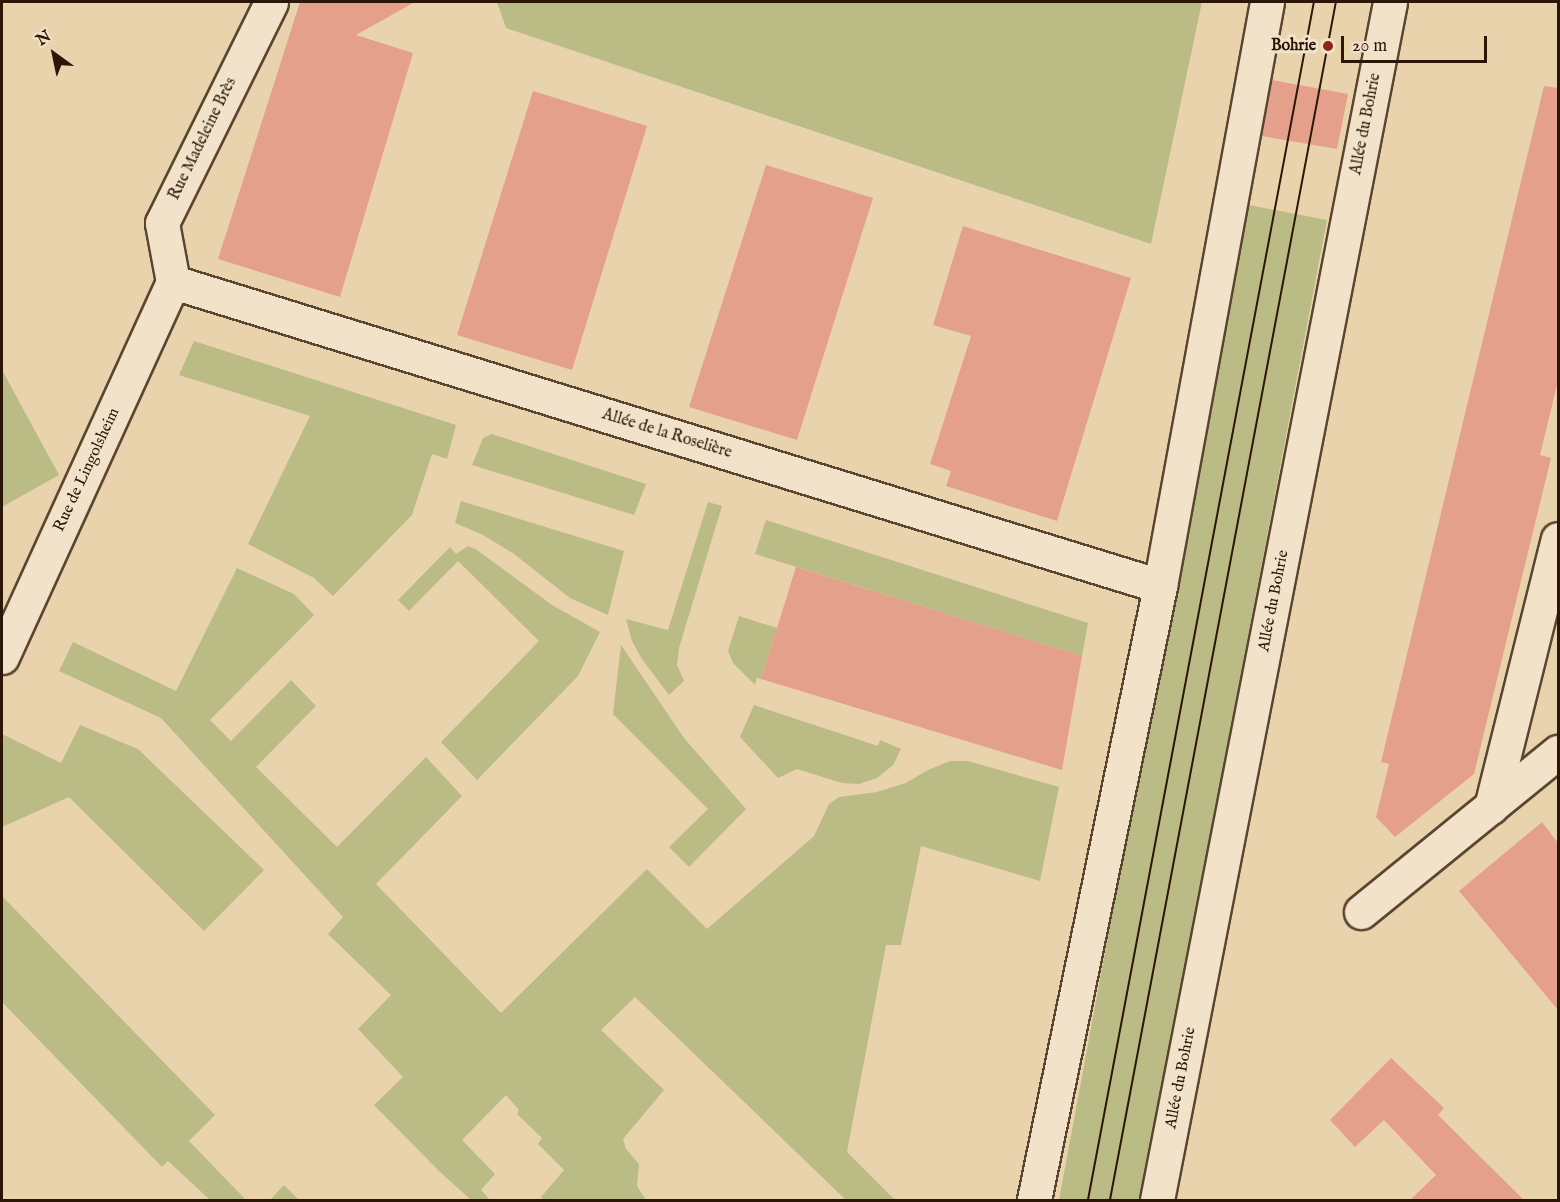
<!DOCTYPE html>
<html>
<head>
<meta charset="utf-8">
<style>
	body { margin:0 }
	#map { position:relative; width:1560px; height:1202px; overflow:hidden; background:#e9d3ac; font-family:"IM FELL English",serif }
	div>[style] { position:absolute }
	.green>* { inset:0; background:#bbbb86 }
	.building>* { inset:0; background:#e5a08b }
	.roads { filter:drop-shadow(2px 0 #5a4530) drop-shadow(-2px 0 #5a4530) drop-shadow(0 2px #5a4530) drop-shadow(0 -2px #5a4530) }
	.street>* { height:33px; margin:-16.5px; padding:0 16.5px; transform-origin:16.5px; border-radius:16.5px; background:#f1e2c9 }
	.secondary>* { height:33px; margin:-16.5px; padding:0 16.5px; transform-origin:16.5px; border-radius:16.5px; background:#f1e2c9 }
	.tram>* { height:1.5px; margin:-0.75px; padding:0 0.75px; transform-origin:0.75px; border-radius:0.75px; background:#2b1607 }
	.dots>* { width:16px; height:16px; translate:-50% -50%; box-sizing:border-box; border:3px solid #f1e2c9; border-radius:50% }
	span { translate:-50% -50%; white-space:nowrap; text-align:center; line-height:1.15; -webkit-text-stroke:6px #f1e2c9; paint-order:stroke }
	.poi-label { font-size:16px; color:#2b1607; font-weight:700 }
	.right { translate:-100% -50%; text-align:right }
	.street-label { font-size:16px; color:#2b1607 }
	.frame { position:absolute; inset:0; border:3px solid #2b1607; pointer-events:none }
	.north { position:absolute; left:24px; top:24px; width:60px; height:60px; -webkit-text-stroke:4px #f1e2c9; paint-order:stroke; rotate:327deg; font-size:16px; font-weight:700; line-height:24px; text-align:center; color:#2b1607 }
	.north::after { content:''; display:block; margin:auto; width:21px; height:27px; background:#2b1607; clip-path:polygon(50% 0,100% 100%,50% 72%,0 100%) }
	.scale { position:absolute; left:1341px; top:36px; width:146px; height:27px; box-sizing:border-box; border:3px solid #2b1607; border-top:0; padding-left:8px; font-size:18px; line-height:21px; white-space:nowrap; color:#2b1607; -webkit-text-stroke:4px #f1e2c9; paint-order:stroke }
</style>
</head>
<body>
<div id="map">
	<div class="green">
		<div style="clip-path:polygon(497px 2px,1202px 2px,1151px 244px,506px 28px)"></div>
		<div style="clip-path:polygon(1244px 204px,1327px 220px,1141px 1200px,1059px 1200px)"></div>
		<div style="clip-path:polygon(194px 341px,456px 425px,447px 459px,432px 454px,412px 515px,333px 596px,314px 578px,248px 544px,310px 416px,179px 375px)"></div>
		<div style="clip-path:polygon(2px 370px,59px 475px,2px 507px)"></div>
		<div style="clip-path:polygon(492px 434px,646px 484px,634px 515px,472px 465px,483px 438px)"></div>
		<div style="clip-path:polygon(461px 501px,624px 551px,608px 615px,570px 598px,514px 554px,483px 535px,455px 523px)"></div>
		<div style="clip-path:polygon(708px 502px,722px 506px,679px 648px,677px 665px,684px 681px,669px 695px,642px 659px,632px 641px,626px 619px,668px 630px)"></div>
		<div style="clip-path:polygon(766px 520px,1088px 623px,1082px 656px,755px 554px)"></div>
		<div style="clip-path:polygon(468px 546px,477px 550px,552px 605px,600px 632px,578px 676px,477px 780px,441px 742px,539px 641px,458px 561px,409px 611px,398px 600px,450px 547px,456px 554px)"></div>
		<div style="clip-path:polygon(237px 568px,294px 594px,314px 615px,210px 720px,231px 741px,291px 680px,316px 706px,256px 767px,337px 847px,426px 757px,462px 796px,376px 884px,501px 1013px,647px 869px,707px 929px,814px 836px,829px 804px,839px 797px,877px 792px,906px 783px,928px 770px,950px 761px,968px 761px,1059px 787px,1040px 881px,921px 846px,901px 945px,886px 945px,847px 1152px,895px 1200px,846px 1200px,635px 997px,601px 1030px,664px 1090px,623px 1139px,626px 1149px,639px 1164px,637px 1186px,646px 1200px,544px 1200px,541px 1197px,564px 1170px,538px 1144px,542px 1138px,517px 1114px,519px 1110px,506px 1095px,462px 1140px,495px 1174px,481px 1190px,490px 1200px,471px 1200px,440px 1172px,374px 1105px,403px 1077px,358px 1029px,391px 995px,328px 934px,343px 917px,161px 718px,59px 671px,73px 642px,176px 691px)"></div>
		<div style="clip-path:polygon(739px 616px,777px 628px,761px 679px,757px 678px,755px 685px,733px 663px,728px 651px)"></div>
		<div style="clip-path:polygon(621px 645px,684px 738px,746px 809px,689px 867px,669px 847px,708px 809px,613px 714px)"></div>
		<div style="clip-path:polygon(754px 705px,878px 746px,880px 740px,901px 749px,893px 765px,877px 778px,859px 784px,842px 783px,797px 769px,778px 778px,740px 737px)"></div>
		<div style="clip-path:polygon(80px 725px,138px 749px,264px 870px,204px 931px,69px 797px,2px 827px,2px 734px,61px 763px)"></div>
		<div style="clip-path:polygon(2px 896px,215px 1115px,189px 1141px,246px 1200px,210px 1200px,168px 1161px,162px 1167px,2px 1002px)"></div>
		<div style="clip-path:polygon(284px 1185px,299px 1200px,270px 1200px)"></div>
	</div>
	<div class="building">
		<div style="clip-path:polygon(300px 2px,415px 2px,356px 35px,413px 53px,340px 297px,218px 259px)"></div>
		<div style="clip-path:polygon(1272px 80px,1348px 94px,1337px 149px,1262px 136px)"></div>
		<div style="clip-path:polygon(1544px 86px,1558px 88px,1558px 381px,1540px 455px,1551px 458px,1474px 774px,1395px 837px,1376px 817px,1389px 764px,1381px 762px)"></div>
		<div style="clip-path:polygon(533px 91px,647px 126px,572px 370px,457px 335px)"></div>
		<div style="clip-path:polygon(766px 165px,873px 198px,797px 440px,689px 407px)"></div>
		<div style="clip-path:polygon(963px 226px,1131px 278px,1057px 521px,946px 486px,951px 471px,930px 464px,971px 336px,933px 325px)"></div>
		<div style="clip-path:polygon(796px 567px,1082px 656px,1062px 770px,761px 679px)"></div>
		<div style="clip-path:polygon(1542px 822px,1558px 843px,1558px 1010px,1459px 891px)"></div>
		<div style="clip-path:polygon(1391px 1058px,1444px 1108px,1438px 1115px,1524px 1200px,1410px 1200px,1436px 1175px,1384px 1120px,1355px 1147px,1330px 1120px)"></div>
	</div>
	<div class="roads">
		<div class="street">
			<div style="left:173px;top:282px;width:1033px;rotate:17.12deg"></div>
			<div style="left:173px;top:282px;width:60px;rotate:-100.6deg"></div>
			<div style="left:162px;top:223px;width:246px;rotate:-63.7deg"></div>
			<div style="left:2px;top:657px;width:412px;rotate:-65.5deg"></div>
			<div style="left:1491px;top:807px;width:276px;rotate:-76deg"></div>
			<div style="left:1361px;top:912px;width:254px;rotate:-39.1deg"></div>
		</div>
		<div class="secondary">
			<div style="left:1034px;top:1200px;width:627px;rotate:-78.4deg"></div>
			<div style="left:1160px;top:586px;width:594px;rotate:-79.62deg"></div>
			<div style="left:1157px;top:1200px;width:1220px;rotate:-78.99deg"></div>
		</div>
	</div>
	<div class="tram">
		<div style="left:1088px;top:1200px;width:1219px;rotate:-79.32deg"></div>
		<div style="left:1110px;top:1200px;width:1219px;rotate:-79.32deg"></div>
	</div>
	<div class="dots">
		<div style="left:1328px;top:46px;background:#8f2418"></div>
	</div>
	<div class="poi-label">
		<span class="right" style="left:1316px;top:46px">Bohrie</span>
	</div>
	<div class="street-label">
		<span style="left:1366px;top:124px;rotate:-79deg">Allée du Bohrie</span>
		<span style="left:203px;top:139px;rotate:-64deg">Rue Madeleine Brès</span>
		<span style="left:667px;top:434px;rotate:17deg">Allée de la Roselière</span>
		<span style="left:87px;top:470px;rotate:-65deg">Rue de Lingolsheim</span>
		<span style="left:1274px;top:601px;rotate:-79deg">Allée du Bohrie</span>
		<span style="left:1181px;top:1078px;rotate:-79deg">Allée du Bohrie</span>
	</div>
	<div class="frame"></div>
	<div class="north">N</div>
	<div class="scale">20 m</div>
</div>
</body>
</html>
